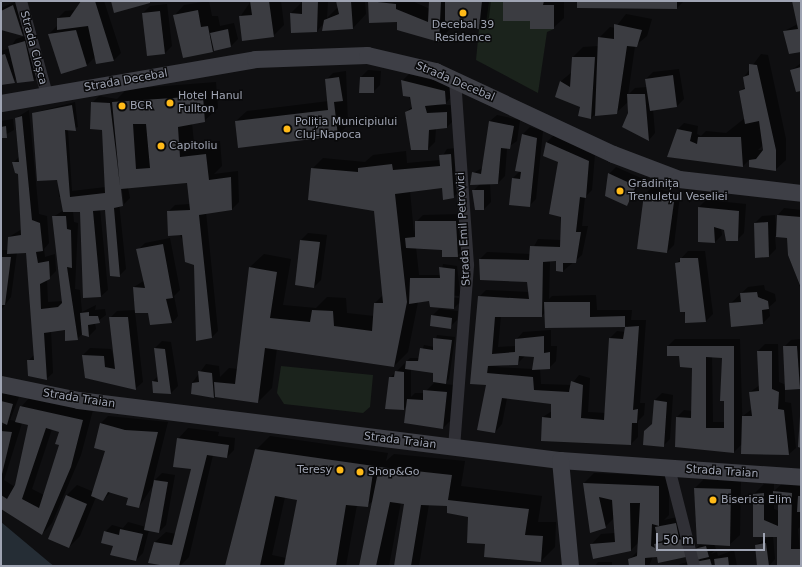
<!DOCTYPE html>
<html>
<head>
<meta charset="utf-8">
<style>
	body { margin:0 }
	#map { position:relative; width:802px; height:567px; overflow:hidden; background:#0f0f11; font-family:"DejaVu Sans",sans-serif }
	div>[style] { position:absolute }
	.green>* { inset:0; background:#1b231c }
	.water>* { inset:0; background:#252d35 }
	.shadow>* { inset:0; background:#0007 }
	.building>* { inset:0; background:#3b3c41 }
	.street>* { height:12px; margin:-6px; padding:0 6px; transform-origin:6px; border-radius:6px; background:#303036 }
	.secondary>* { height:17px; margin:-8.5px; padding:0 8.5px; transform-origin:8.5px; border-radius:8.5px; background:#3e3f46 }
	.dots>* { width:11px; height:11px; translate:-50% -50%; box-sizing:border-box; border:2px solid #0a0a0b; border-radius:50% }
	span { translate:-50% -50%; white-space:nowrap; text-align:center; line-height:1.15; -webkit-text-stroke:3px #0a0a0b; paint-order:stroke }
	.poi-label { font-size:11px; color:#9fa4b3 }
	.left { translate:0 -50%; text-align:left }
	.right { translate:-100% -50%; text-align:right }
	.street-label { font-size:11px; color:#9fa4b3 }
	.frame { position:absolute; inset:0; border:2px solid #9fa4b3; pointer-events:none }
	.scale { position:absolute; left:656px; top:533px; width:109px; height:18px; box-sizing:border-box; border:2px solid #9fa4b3; border-top:0; padding-left:5px; font-size:12px; line-height:14px; white-space:nowrap; color:#9fa4b3; -webkit-text-stroke:3px #0a0a0b; paint-order:stroke }
</style>
</head>
<body>
<div id="map">
	<div class="green">
		<div style="clip-path:polygon(489px 1px,503px 1px,503px 21px,530px 21px,531px 29px,554px 29px,547px 32px,538px 93px,476px 60px,479px 29px,485px 30px)"></div>
		<div style="clip-path:polygon(281px 366px,373px 375px,370px 407px,363px 413px,284px 404px,277px 393px)"></div>
	</div>
	<div class="water">
		<div style="clip-path:polygon(1px 522px,50px 563px,54px 566px,1px 566px)"></div>
	</div>
	<div class="shadow">
		<div style="clip-path:polygon(17px 1px,29px 28px,22px 35px,1px 29px,1px 8px)"></div>
		<div style="clip-path:polygon(81px 1px,104px 1px,121px 53px,114px 60px,96px 56px,86px 66px,49px 34px,58px 25px,58px 18px,65px 11px,75px 10px)"></div>
		<div style="clip-path:polygon(209px 1px,212px 16px,218px 16px,220px 26px,234px 23px,238px 39px,231px 46px,212px 51px,174px 16px,184px 5px)"></div>
		<div style="clip-path:polygon(251px 1px,281px 1px,284px 25px,273px 36px,240px 17px)"></div>
		<div style="clip-path:polygon(303px 1px,328px 1px,327px 18px,338px 7px,337px 1px,365px 1px,366px 14px,353px 28px,324px 23px,317px 31px,291px 13px)"></div>
		<div style="clip-path:polygon(369px 1px,412px 1px,430px 9px,430px 1px,491px 1px,489px 18px,479px 28px,449px 25px,449px 30px,439px 41px,398px 21px,370px 22px)"></div>
		<div style="clip-path:polygon(504px 1px,564px 1px,564px 18px,553px 28px,531px 20px)"></div>
		<div style="clip-path:polygon(578px 1px,684px 1px,677px 8px)"></div>
		<div style="clip-path:polygon(793px 1px,801px 1px,801px 51px,784px 31px,798px 24px)"></div>
		<div style="clip-path:polygon(167px 4px,172px 46px,165px 53px,143px 13px,150px 6px)"></div>
		<div style="clip-path:polygon(626px 14px,652px 19px,647px 36px,635px 46px,628px 95px,635px 88px,647px 87px,646px 79px,653px 72px,679px 69px,684px 99px,677px 106px,653px 109px,655px 133px,649px 140px,630px 113px,629px 101px,616px 113px,596px 113px,591px 118px,560px 82px,572px 72px,573px 57px,583px 47px,599px 46px,599px 38px,610px 27px,615px 28px)"></div>
		<div style="clip-path:polygon(32px 34px,41px 73px,34px 80px,17px 79px,1px 84px,1px 51px,10px 48px,16px 39px)"></div>
		<div style="clip-path:polygon(evenodd,761px 54px,768px 55px,786px 139px,786px 160px,775px 170px,750px 166px,750px 159px,743px 166px,669px 157px,677px 130px,684px 123px,698px 126px,697px 134px,701px 136px,706px 131px,726px 133px,745px 118px,741px 91px,745px 87px,744px 77px,761px 54px,763px 145px,764px 150px,758px 150px,763px 145px)"></div>
		<div style="clip-path:polygon(801px 63px,801px 90px,792px 70px)"></div>
		<div style="clip-path:polygon(368px 70px,381px 71px,380px 85px,373px 92px,361px 77px)"></div>
		<div style="clip-path:polygon(346px 71px,348px 125px,338px 135px,236px 121px,247px 111px,329px 101px,326px 80px,333px 73px)"></div>
		<div style="clip-path:polygon(409px 74px,452px 85px,452px 96px,445px 104px,433px 105px,454px 105px,454px 120px,447px 127px,436px 128px,435px 142px,428px 149px,406px 112px,413px 106px,402px 81px)"></div>
		<div style="clip-path:polygon(216px 82px,218px 108px,204px 121px,192px 123px,194px 143px,220px 141px,222px 166px,214px 174px,238px 171px,239px 202px,232px 209px,206px 212px,218px 331px,211px 338px,195px 264px,168px 212px,175px 205px,190px 204px,188px 183px,128px 188px,130px 198px,124px 204px,108px 98px,126px 269px,119px 276px,106px 209px,100px 209px,108px 290px,101px 296px,81px 211px,73px 211px,74px 222px,78px 223px,75px 289px,80px 290px,82px 312px,96px 305px,95px 310px,105px 309px,106px 315px,95px 323px,96px 329px,89px 336px,82px 334px,77px 339px,66px 329px,51px 331px,53px 373px,46px 379px,28px 361px,35px 354px,26px 252px,17px 252px,11px 297px,1px 310px,1px 250px,8px 250px,9px 237px,22px 229px,19px 173px,13px 163px,20px 156px,16px 118px,29px 110px,39px 214px,47px 216px,49px 243px,44px 249px,45px 257px,55px 254px,56px 271px,47px 280px,48px 302px,63px 301px,53px 217px,64px 210px,63px 197px,59px 197px,58px 179px,33px 113px,75px 102px,78px 127px,68px 130px,72px 191px,106px 187px,103px 130px,92px 103px,99px 96px,117px 99px,127px 89px)"></div>
		<div style="clip-path:polygon(497px 115px,520px 120px,517px 141px,507px 148px,505px 176px,498px 183px,490px 183px,491px 202px,484px 209px,476px 209px,474px 190px,481px 183px,473px 173px,484px 167px,490px 121px)"></div>
		<div style="clip-path:polygon(13px 119px,14px 130px,1px 137px,1px 121px)"></div>
		<div style="clip-path:polygon(530px 127px,543px 131px,536px 199px,529px 206px,513px 178px,520px 171px,523px 134px)"></div>
		<div style="clip-path:polygon(evenodd,554px 135px,595px 154px,592px 190px,585px 197px,582px 226px,588px 226px,582px 255px,563px 271px,557px 270px,557px 260px,550px 261px,549px 299px,552px 296px,596px 295px,597px 310px,632px 310px,631px 320px,646px 320px,640px 403px,645px 403px,644px 415px,638px 421px,638px 437px,631px 444px,543px 417px,552px 411px,552px 404px,507px 398px,502px 424px,495px 432px,479px 297px,486px 290px,529px 292px,528px 281px,481px 279px,480px 259px,487px 252px,530px 254px,538px 239px,561px 240px,559px 162px,544px 156px,547px 142px,554px 135px,545px 313px,546px 327px,627px 326px,625px 332px,617px 331px,610px 338px,606px 413px,588px 412px,590px 378px,579px 375px,571px 385px,541px 384px,540px 369px,549px 368px,556px 361px,557px 346px,551px 346px,551px 330px,523px 332px,516px 340px,516px 346px,498px 347px,501px 316px,541px 316px,545px 313px,554px 135px,525px 356px,535px 356px,533px 369px,493px 367px,517px 364px,525px 356px)"></div>
		<div style="clip-path:polygon(evenodd,457px 148px,461px 190px,453px 197px,443px 187px,410px 191px,414px 234px,416px 222px,423px 215px,463px 214px,464px 249px,457px 256px,443px 249px,416px 247px,419px 275px,441px 275px,443px 264px,457px 266px,461px 301px,454px 308px,430px 300px,418px 302px,408px 352px,394px 366px,277px 348px,272px 388px,258px 402px,192px 393px,192px 383px,206px 364px,219px 366px,220px 377px,229px 368px,238px 369px,250px 267px,264px 254px,291px 259px,283px 305px,316px 308px,327px 297px,346px 298px,347px 313px,374px 316px,375px 303px,383px 295px,375px 210px,366px 210px,366px 204px,312px 169px,323px 158px,365px 162px,373px 155px,406px 151px,407px 163px,440px 160px,447px 149px,457px 148px,436px 294px,459px 296px,459px 298px,436px 296px,436px 294px)"></div>
		<div style="clip-path:polygon(616px 167px,643px 179px,627px 205px,609px 174px)"></div>
		<div style="clip-path:polygon(652px 187px,680px 195px,674px 245px,667px 252px,638px 248px,645px 194px)"></div>
		<div style="clip-path:polygon(706px 200px,746px 204px,744px 233px,737px 240px,721px 228px,722px 235px,715px 242px,699px 207px)"></div>
		<div style="clip-path:polygon(784px 208px,801px 210px,801px 290px,789px 255px,788px 238px,775px 236px,776px 249px,769px 256px,755px 223px,762px 216px,775px 215px,777px 235px,778px 215px)"></div>
		<div style="clip-path:polygon(308px 233px,327px 235px,321px 280px,314px 287px,301px 240px)"></div>
		<div style="clip-path:polygon(170px 238px,180px 290px,174px 296px,178px 316px,172px 323px,149px 312px,135px 312px,143px 382px,136px 388px,86px 378px,83px 355px,90px 348px,111px 349px,115px 361px,110px 318px,117px 311px,136px 310px,134px 287px,145px 280px,138px 250px,145px 243px)"></div>
		<div style="clip-path:polygon(688px 251px,705px 251px,713px 314px,706px 321px,686px 322px,677px 263px)"></div>
		<div style="clip-path:polygon(764px 285px,765px 290px,775px 294px,776px 301px,769px 307px,770px 316px,763px 323px,731px 326px,730px 304px,748px 287px)"></div>
		<div style="clip-path:polygon(439px 309px,458px 311px,457px 320px,450px 327px,432px 316px)"></div>
		<div style="clip-path:polygon(evenodd,437px 335px,455px 337px,449px 379px,444px 384px,454px 385px,450px 421px,443px 428px,407px 405px,404px 409px,390px 378px,410px 358px,420px 358px,424px 345px,434px 347px,437px 335px,411px 368px,434px 372px,434px 383px,424px 393px,415px 393px,411px 397px,411px 368px)"></div>
		<div style="clip-path:polygon(evenodd,675px 339px,740px 339px,743px 441px,743px 416px,752px 409px,750px 392px,760px 385px,758px 351px,765px 344px,778px 344px,779px 382px,786px 385px,784px 347px,791px 340px,801px 339px,801px 386px,785px 389px,785px 402px,791px 403px,796px 448px,789px 454px,742px 453px,742px 444px,734px 452px,677px 417px,684px 410px,692px 411px,693px 367px,668px 346px,675px 339px,712px 356px,723px 357px,725px 422px,713px 422px,712px 356px)"></div>
		<div style="clip-path:polygon(162px 341px,171px 342px,178px 386px,171px 393px,154px 392px,153px 381px,158px 376px,155px 348px)"></div>
		<div style="clip-path:polygon(evenodd,1px 393px,19px 397px,10px 420px,16px 421px,21px 407px,31px 396px,93px 410px,81px 455px,52px 523px,42px 534px,1px 507px,1px 427px,5px 423px,1px 421px,1px 393px,22px 423px,30px 425px,15px 487px,4px 480px,22px 423px,1px 393px,52px 429px,61px 431px,61px 445px,44px 495px,32px 489px,52px 429px)"></div>
		<div style="clip-path:polygon(662px 393px,673px 395px,670px 439px,663px 446px,653px 424px,655px 400px)"></div>
		<div style="clip-path:polygon(108px 416px,168px 422px,153px 482px,162px 473px,175px 475px,166px 525px,159px 532px,149px 530px,143px 553px,136px 560px,114px 546px,105px 532px,112px 525px,123px 528px,128px 522px,146px 527px,154px 484px,139px 507px,129px 497px,111px 492px,103px 500px,96px 497px,80px 536px,69px 547px,67px 495px,77px 485px,94px 492px,107px 447px,101px 423px)"></div>
		<div style="clip-path:polygon(188px 428px,219px 432px,218px 436px,235px 438px,234px 450px,227px 457px,213px 455px,189px 557px,180px 566px,172px 566px,155px 542px,166px 532px,176px 534px,192px 468px,178px 439px)"></div>
		<div style="clip-path:polygon(evenodd,270px 436px,388px 453px,386px 461px,394px 454px,465px 461px,461px 486px,542px 496px,538px 522px,556px 522px,555px 547px,541px 561px,486px 543px,469px 516px,448px 505px,429px 504px,419px 566px,392px 566px,396px 562px,405px 504px,401px 502px,389px 566px,359px 566px,373px 501px,367px 506px,357px 505px,346px 566px,226px 566px,256px 450px,270px 436px,285px 497px,298px 500px,286px 558px,272px 555px,285px 497px)"></div>
		<div style="clip-path:polygon(594px 473px,669px 476px,669px 515px,664px 520px,682px 516px,693px 549px,653px 556px,649px 566px,630px 566px,629px 560px,638px 551px,639px 542px,630px 551px,591px 545px,601px 534px,615px 533px,614px 518px,605px 527px,584px 483px)"></div>
		<div style="clip-path:polygon(706px 477px,741px 479px,740px 535px,729px 545px,714px 544px,716px 549px,711px 554px,717px 552px,718px 556px,734px 550px,737px 566px,697px 566px,701px 558px,695px 550px,701px 543px,698px 543px,695px 488px)"></div>
		<div style="clip-path:polygon(evenodd,785px 481px,801px 482px,801px 526px,798px 529px,801px 566px,778px 566px,779px 536px,773px 536px,775px 559px,769px 566px,758px 566px,756px 545px,770px 536px,754px 494px,764px 484px,774px 483px,774px 491px,785px 481px,774px 502px,779px 503px,779px 511px,774px 509px,774px 502px)"></div>
		<div style="clip-path:polygon(692px 561px,693px 566px,678px 566px,680px 564px)"></div>
		<div style="clip-path:polygon(598px 562px,612px 562px,612px 566px,595px 566px)"></div>
	</div>
	<div class="building">
		<div style="clip-path:polygon(81px 1px,95px 1px,114px 61px,96px 64px,88px 26px,57px 30px,57px 18px,70px 17px)"></div>
		<div style="clip-path:polygon(111px 1px,150px 1px,150px 3px,114px 13px)"></div>
		<div style="clip-path:polygon(250px 1px,269px 1px,274px 37px,242px 41px,239px 16px,252px 15px)"></div>
		<div style="clip-path:polygon(302px 1px,318px 1px,317px 32px,291px 33px,290px 13px,302px 14px)"></div>
		<div style="clip-path:polygon(336px 1px,351px 1px,353px 29px,322px 31px,324px 20px,339px 14px)"></div>
		<div style="clip-path:polygon(368px 1px,396px 4px,396px 9px,428px 22px,429px 1px,441px 1px,439px 42px,397px 30px,397px 22px,369px 23px)"></div>
		<div style="clip-path:polygon(445px 1px,482px 1px,479px 29px,445px 25px)"></div>
		<div style="clip-path:polygon(503px 1px,544px 1px,543px 5px,554px 5px,554px 29px,530px 29px,530px 21px,503px 21px)"></div>
		<div style="clip-path:polygon(577px 1px,677px 1px,677px 9px,577px 8px)"></div>
		<div style="clip-path:polygon(792px 1px,801px 1px,801px 52px,789px 54px,783px 31px,798px 29px)"></div>
		<div style="clip-path:polygon(13px 5px,23px 36px,1px 30px,1px 11px)"></div>
		<div style="clip-path:polygon(198px 10px,201px 27px,208px 26px,213px 52px,183px 58px,173px 15px)"></div>
		<div style="clip-path:polygon(160px 11px,165px 54px,147px 56px,142px 13px)"></div>
		<div style="clip-path:polygon(614px 24px,642px 30px,637px 47px,627px 46px,617px 114px,595px 116px,598px 37px,614px 39px)"></div>
		<div style="clip-path:polygon(228px 29px,231px 47px,214px 51px,210px 33px)"></div>
		<div style="clip-path:polygon(76px 30px,87px 66px,61px 74px,48px 34px)"></div>
		<div style="clip-path:polygon(25px 41px,34px 81px,17px 83px,8px 46px)"></div>
		<div style="clip-path:polygon(5px 54px,15px 83px,1px 85px,1px 55px)"></div>
		<div style="clip-path:polygon(572px 57px,595px 57px,591px 119px,578px 116px,580px 107px,555px 97px,560px 81px,570px 87px)"></div>
		<div style="clip-path:polygon(749px 64px,757px 65px,776px 150px,776px 171px,749px 167px,749px 160px,756px 159px,763px 150px,759px 121px,745px 124px,739px 91px,745px 89px,743px 77px,749px 75px)"></div>
		<div style="clip-path:polygon(801px 67px,801px 91px,796px 92px,790px 70px)"></div>
		<div style="clip-path:polygon(673px 75px,677px 107px,650px 111px,645px 79px)"></div>
		<div style="clip-path:polygon(339px 77px,343px 101px,334px 102px,338px 136px,238px 148px,235px 121px,328px 110px,325px 79px)"></div>
		<div style="clip-path:polygon(360px 77px,374px 77px,374px 93px,359px 93px)"></div>
		<div style="clip-path:polygon(401px 80px,445px 91px,446px 104px,425px 106px,427px 113px,447px 112px,447px 128px,429px 130px,428px 150px,411px 150px,405px 112px,412px 109px,410px 97px,403px 96px)"></div>
		<div style="clip-path:polygon(627px 94px,645px 94px,649px 141px,622px 127px,628px 113px)"></div>
		<div style="clip-path:polygon(evenodd,203px 96px,205px 122px,178px 127px,180px 157px,206px 154px,209px 180px,231px 177px,232px 210px,199px 215px,212px 338px,196px 341px,194px 265px,185px 262px,182px 235px,168px 236px,167px 211px,190px 210px,187px 183px,121px 189px,123px 206px,114px 208px,120px 277px,110px 276px,105px 210px,93px 211px,101px 297px,83px 298px,80px 212px,63px 212px,57px 180px,37px 181px,32px 113px,72px 105px,76px 131px,65px 130px,70px 197px,105px 193px,102px 130px,90px 129px,91px 102px,110px 103px,120px 186px,112px 102px,203px 96px,133px 124px,146px 124px,150px 168px,136px 169px,133px 124px)"></div>
		<div style="clip-path:polygon(22px 116px,32px 220px,40px 223px,43px 251px,36px 252px,38px 263px,49px 261px,50px 279px,40px 284px,41px 309px,58px 307px,62px 303px,52px 216px,66px 216px,67px 229px,71px 230px,72px 268px,67px 267px,78px 340px,65px 341px,65px 330px,44px 333px,47px 380px,28px 376px,27px 360px,34px 360px,26px 253px,7px 254px,8px 237px,21px 235px,18px 174px,15px 173px,12px 162px,19px 162px,15px 118px)"></div>
		<div style="clip-path:polygon(489px 121px,514px 126px,510px 149px,501px 148px,498px 184px,470px 185px,472px 172px,481px 174px)"></div>
		<div style="clip-path:polygon(6px 126px,7px 138px,1px 138px,1px 127px)"></div>
		<div style="clip-path:polygon(677px 129px,692px 132px,690px 141px,697px 144px,698px 137px,741px 137px,743px 167px,667px 157px)"></div>
		<div style="clip-path:polygon(522px 134px,537px 138px,530px 207px,509px 205px,512px 178px,520px 179px,521px 172px,515px 171px)"></div>
		<div style="clip-path:polygon(546px 142px,589px 161px,586px 198px,580px 197px,576px 232px,581px 232px,576px 263px,563px 263px,563px 272px,556px 271px,556px 261px,543px 262px,542px 317px,495px 317px,492px 354px,515px 352px,515px 339px,544px 336px,544px 353px,550px 352px,550px 369px,532px 370px,534px 357px,519px 356px,518px 365px,488px 366px,487px 373px,533px 377px,534px 390px,569px 392px,571px 381px,583px 385px,581px 418px,604px 420px,609px 338px,623px 339px,625px 327px,639px 326px,633px 410px,638px 409px,637px 423px,632px 423px,631px 445px,541px 441px,542px 417px,551px 418px,551px 404px,502px 398px,495px 433px,477px 430px,486px 385px,470px 384px,478px 296px,529px 299px,527px 282px,480px 280px,479px 259px,529px 260px,530px 246px,560px 247px,561px 217px,549px 214px,558px 162px,543px 156px)"></div>
		<div style="clip-path:polygon(451px 154px,454px 198px,443px 200px,442px 188px,395px 194px,407px 302px,394px 367px,265px 348px,258px 403px,215px 397px,214px 382px,235px 384px,249px 267px,277px 272px,270px 318px,310px 322px,312px 310px,333px 311px,334px 326px,372px 331px,374px 303px,383px 303px,374px 211px,308px 200px,311px 168px,358px 172px,358px 168px,392px 164px,393px 170px,440px 166px,439px 155px)"></div>
		<div style="clip-path:polygon(608px 173px,636px 186px,627px 206px,605px 196px)"></div>
		<div style="clip-path:polygon(472px 190px,484px 190px,484px 210px,475px 210px)"></div>
		<div style="clip-path:polygon(644px 194px,674px 202px,667px 253px,637px 249px)"></div>
		<div style="clip-path:polygon(698px 207px,739px 211px,738px 241px,726px 241px,724px 230px,714px 227px,715px 243px,698px 242px)"></div>
		<div style="clip-path:polygon(777px 215px,801px 217px,801px 288px,788px 255px,787px 238px,776px 237px)"></div>
		<div style="clip-path:polygon(415px 221px,456px 221px,458px 257px,442px 257px,442px 250px,406px 248px,405px 238px,415px 237px)"></div>
		<div style="clip-path:polygon(768px 222px,769px 257px,755px 258px,754px 223px)"></div>
		<div style="clip-path:polygon(300px 240px,320px 242px,314px 288px,295px 285px)"></div>
		<div style="clip-path:polygon(163px 244px,173px 298px,166px 299px,172px 323px,150px 325px,148px 313px,135px 313px,133px 287px,145px 288px,136px 249px)"></div>
		<div style="clip-path:polygon(1px 257px,11px 257px,5px 305px,1px 305px)"></div>
		<div style="clip-path:polygon(680px 258px,698px 258px,706px 322px,685px 323px,685px 312px,680px 312px,675px 263px,680px 262px)"></div>
		<div style="clip-path:polygon(439px 267px,455px 269px,454px 309px,430px 307px,429px 301px,409px 304px,410px 278px,440px 278px)"></div>
		<div style="clip-path:polygon(757px 292px,758px 297px,768px 301px,769px 309px,762px 310px,763px 324px,731px 327px,729px 303px,741px 302px,740px 293px)"></div>
		<div style="clip-path:polygon(544px 302px,590px 302px,590px 317px,625px 316px,625px 327px,545px 328px)"></div>
		<div style="clip-path:polygon(89px 312px,89px 316px,98px 316px,100px 323px,88px 325px,89px 337px,82px 335px,80px 313px)"></div>
		<div style="clip-path:polygon(431px 315px,452px 318px,451px 329px,430px 326px)"></div>
		<div style="clip-path:polygon(109px 317px,128px 317px,136px 390px,85px 378px,82px 355px,104px 356px,105px 367px,115px 369px)"></div>
		<div style="clip-path:polygon(433px 338px,452px 340px,446px 384px,433px 382px,433px 373px,405px 369px,406px 361px,418px 361px,420px 348px,433px 350px)"></div>
		<div style="clip-path:polygon(evenodd,667px 346px,734px 346px,734px 453px,675px 447px,676px 417px,691px 418px,692px 368px,680px 367px,679px 356px,667px 356px,667px 346px,706px 357px,722px 358px,720px 401px,724px 401px,724px 428px,706px 428px,706px 357px)"></div>
		<div style="clip-path:polygon(783px 346px,797px 346px,800px 389px,785px 390px)"></div>
		<div style="clip-path:polygon(154px 348px,165px 349px,171px 394px,153px 393px,152px 381px,158px 382px)"></div>
		<div style="clip-path:polygon(757px 351px,772px 351px,772px 389px,779px 392px,778px 409px,784px 410px,789px 455px,741px 454px,742px 416px,752px 416px,749px 392px,759px 391px)"></div>
		<div style="clip-path:polygon(198px 371px,212px 373px,214px 398px,191px 394px,192px 383px,199px 382px)"></div>
		<div style="clip-path:polygon(395px 371px,404px 372px,404px 410px,385px 409px,389px 377px,394px 377px)"></div>
		<div style="clip-path:polygon(423px 390px,447px 392px,443px 429px,404px 423px,407px 399px,423px 400px)"></div>
		<div style="clip-path:polygon(654px 400px,667px 402px,664px 447px,643px 445px,644px 431px,652px 424px)"></div>
		<div style="clip-path:polygon(1px 401px,13px 404px,7px 425px,1px 422px)"></div>
		<div style="clip-path:polygon(evenodd,20px 406px,83px 420px,71px 467px,42px 535px,1px 509px,1px 495px,7px 499px,15px 485px,28px 425px,15px 422px,20px 406px,46px 428px,59px 432px,55px 444px,59px 445px,39px 508px,22px 499px,46px 428px)"></div>
		<div style="clip-path:polygon(800px 416px,801px 416px,801px 448px,798px 447px)"></div>
		<div style="clip-path:polygon(100px 423px,125px 430px,158px 432px,139px 508px,126px 505px,128px 498px,108px 492px,103px 501px,91px 496px,105px 451px,94px 448px)"></div>
		<div style="clip-path:polygon(1px 431px,12px 432px,2px 474px,1px 474px)"></div>
		<div style="clip-path:polygon(177px 438px,229px 445px,227px 458px,207px 455px,179px 566px,166px 566px,148px 563px,154px 542px,172px 545px,191px 469px,173px 467px)"></div>
		<div style="clip-path:polygon(255px 449px,374px 466px,368px 507px,346px 505px,336px 566px,284px 566px,297px 500px,275px 496px,260px 566px,225px 566px)"></div>
		<div style="clip-path:polygon(379px 467px,452px 475px,448px 500px,529px 509px,525px 535px,543px 536px,541px 562px,484px 557px,485px 544px,467px 543px,468px 517px,447px 513px,447px 506px,421px 505px,411px 566px,394px 566px,404px 504px,390px 502px,376px 566px,359px 566px)"></div>
		<div style="clip-path:polygon(154px 480px,168px 482px,159px 533px,144px 530px)"></div>
		<div style="clip-path:polygon(583px 483px,659px 486px,659px 526px,652px 524px,651px 546px,655px 548px,654px 544px,683px 539px,686px 557px,658px 563px,657px 557px,645px 558px,645px 566px,629px 566px,628px 559px,637px 556px,640px 503px,630px 503px,631px 551px,593px 559px,590px 544px,615px 542px,612px 500px,599px 497px,606px 528px,590px 533px)"></div>
		<div style="clip-path:polygon(694px 488px,731px 489px,730px 546px,697px 544px)"></div>
		<div style="clip-path:polygon(773px 491px,792px 493px,791px 549px,801px 549px,801px 566px,777px 566px,777px 537px,753px 537px,753px 494px,764px 493px,764px 520px,778px 526px,778px 504px,773px 503px)"></div>
		<div style="clip-path:polygon(66px 495px,87px 504px,69px 548px,48px 539px)"></div>
		<div style="clip-path:polygon(798px 496px,801px 496px,801px 512px,797px 512px)"></div>
		<div style="clip-path:polygon(676px 523px,679px 538px,658px 542px,655px 527px)"></div>
		<div style="clip-path:polygon(120px 529px,143px 534px,136px 561px,110px 555px,113px 546px,101px 543px,104px 531px,119px 535px)"></div>
		<div style="clip-path:polygon(766px 543px,769px 566px,757px 566px,755px 545px)"></div>
		<div style="clip-path:polygon(706px 546px,709px 557px,696px 560px,694px 549px)"></div>
		<div style="clip-path:polygon(728px 557px,729px 566px,715px 566px,714px 559px)"></div>
		<div style="clip-path:polygon(710px 559px,712px 566px,696px 566px,695px 562px)"></div>
	</div>
	<div class="street">
		<div style="left:21px;top:1px;width:98px;rotate:74.5deg"></div>
		<div style="left:454px;top:448px;width:184px;rotate:-85.6deg"></div>
		<div style="left:468px;top:265px;width:184px;rotate:-94deg"></div>
		<div style="left:669px;top:468px;width:101px;rotate:75.7deg"></div>
	</div>
	<div class="secondary">
		<div style="left:1px;top:103px;width:258px;rotate:-9.8deg"></div>
		<div style="left:255px;top:59px;width:112px;rotate:-2deg"></div>
		<div style="left:367px;top:55px;width:70px;rotate:13.2deg"></div>
		<div style="left:435px;top:71px;width:196px;rotate:25deg"></div>
		<div style="left:613px;top:154px;width:71px;rotate:20.7deg"></div>
		<div style="left:679px;top:179px;width:123px;rotate:6.5deg"></div>
		<div style="left:1px;top:384px;width:79px;rotate:11.7deg"></div>
		<div style="left:78px;top:400px;width:486px;rotate:7.1deg"></div>
		<div style="left:560px;top:460px;width:242px;rotate:4deg"></div>
		<div style="left:560px;top:460px;width:106px;rotate:84.6deg"></div>
	</div>
	<div class="dots">
		<div style="left:463px;top:13px;background:#ffba18"></div>
		<div style="left:170px;top:103px;background:#ffba18"></div>
		<div style="left:122px;top:106px;background:#ffba18"></div>
		<div style="left:287px;top:129px;background:#ffba18"></div>
		<div style="left:161px;top:146px;background:#ffba18"></div>
		<div style="left:620px;top:191px;background:#ffba18"></div>
		<div style="left:340px;top:470px;background:#ffba18"></div>
		<div style="left:360px;top:472px;background:#ffba18"></div>
		<div style="left:713px;top:500px;background:#ffba18"></div>
	</div>
	<div class="poi-label">
		<span style="left:463px;top:32px">Decebal 39<br>Residence</span>
		<span class="left" style="left:178px;top:103px">Hotel Hanul<br>Fullton</span>
		<span class="left" style="left:130px;top:106px">BCR</span>
		<span class="left" style="left:295px;top:129px">Poliția Municipiului<br>Cluj-Napoca</span>
		<span class="left" style="left:169px;top:146px">Capitoliu</span>
		<span class="left" style="left:628px;top:191px">Grădinița<br>Trenulețul Veseliei</span>
		<span class="right" style="left:332px;top:470px">Teresy</span>
		<span class="left" style="left:368px;top:472px">Shop&amp;Go</span>
		<span class="left" style="left:721px;top:500px">Biserica Elim</span>
	</div>
	<div class="street-label">
		<span style="left:33px;top:48px;rotate:75deg">Strada Cloșca</span>
		<span style="left:126px;top:81px;rotate:-10deg">Strada Decebal</span>
		<span style="left:455px;top:82px;rotate:23deg">Strada Decebal</span>
		<span style="left:464px;top:229px;rotate:-93deg">Strada Emil Petrovici</span>
		<span style="left:79px;top:399px;rotate:9deg">Strada Traian</span>
		<span style="left:400px;top:441px;rotate:7deg">Strada Traian</span>
		<span style="left:722px;top:472px;rotate:4deg">Strada Traian</span>
	</div>
	<div class="frame"></div>
	<div class="scale">50 m</div>
</div>
</body>
</html>
